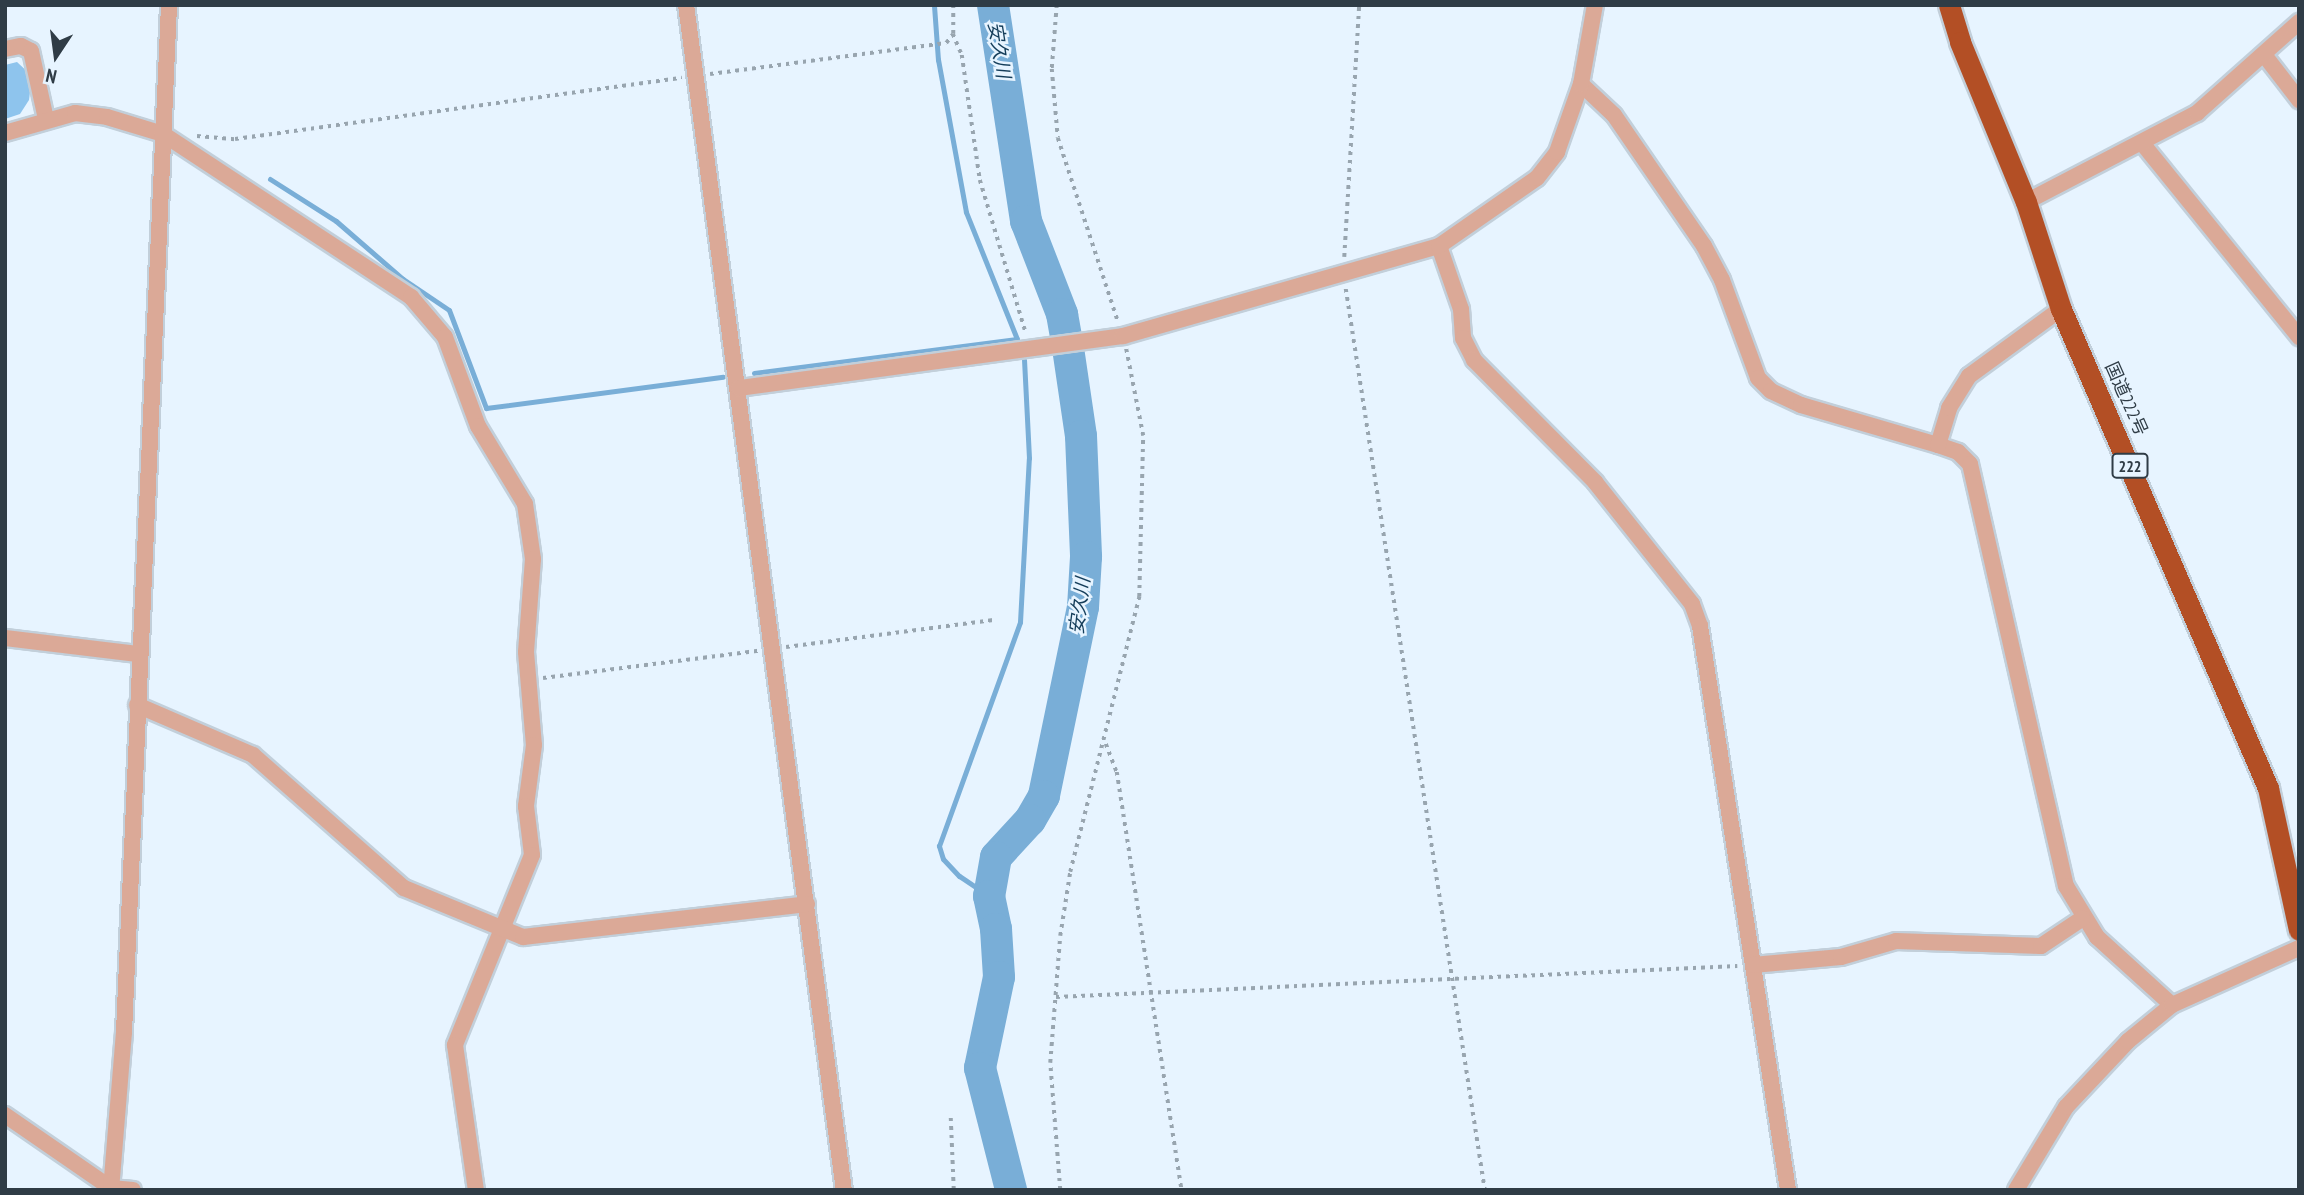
<!DOCTYPE html>
<html>
<head>
<meta charset="utf-8">
<style>
	body { margin:0 }
	#map { position:relative; width:2304px; height:1195px; overflow:hidden; background:#e7f4ff; font-family:"PT Sans Narrow","Noto Sans JP",sans-serif }
	div>[style] { position:absolute }
	.forest>* { inset:0; background:#8ec4ed }
	.stream>* { height:5px; margin:-2.5px; padding:0 2.5px; transform-origin:2.5px; border-radius:2.5px; background:#79aed7 }
	.river>* { height:32px; margin:-16px; padding:0 16px; transform-origin:16px; border-radius:16px; background:#79aed7 }
	.path>* { height:3.5px; margin-top:-1.75px; transform-origin:0; background:repeating-linear-gradient(90deg,#98a5af 0 3.5px,transparent 0 8.5px) }
	.roads { filter:drop-shadow(2px 0 #c2cfda) drop-shadow(-2px 0 #c2cfda) drop-shadow(0 2px #c2cfda) drop-shadow(0 -2px #c2cfda) }
	.street>* { height:16px; margin:-8px; padding:0 8px; transform-origin:8px; border-radius:8px; background:#dba997 }
	.highway>* { height:21px; margin:-10.5px; padding:0 10.5px; transform-origin:10.5px; border-radius:10.5px; background:#b34f25 }
	span { translate:-50% -50%; white-space:nowrap; text-align:center; line-height:1.15; -webkit-text-stroke:5px #e7f4ff; paint-order:stroke }
	.shield-label span { padding:2px 5px; background:#e7f4ff; border:2px solid; border-radius:5px; -webkit-text-stroke-width:0 }
	.shield-label { font-size:16px; color:#2f3c46; font-weight:700 }
	.street-label { font-size:18px; color:#2f3c46 }
	.water-label { font-size:19px; color:#143d5a; font-style:italic }
	.frame { position:absolute; inset:0; border:7px solid #2f3c46; pointer-events:none }
	.north { position:absolute; left:21px; top:21px; width:70px; height:70px; -webkit-text-stroke:5px #e7f4ff; paint-order:stroke; rotate:193deg; font-size:19px; font-weight:700; line-height:28px; text-align:center; color:#2f3c46 }
	.north::after { content:''; display:block; margin:auto; width:24px; height:32px; background:#2f3c46; clip-path:polygon(50% 0,100% 100%,50% 72%,0 100%) }
</style>
</head>
<body>
<div id="map">
	<div class="forest">
		<div style="clip-path:polygon(17px 62px,32px 76px,29px 100px,20px 114px,5px 119px,5px 65px)"></div>
	</div>
	<div class="stream">
		<div style="left:270px;top:179px;width:78px;rotate:32.5deg"></div>
		<div style="left:336px;top:221px;width:89px;rotate:40.9deg"></div>
		<div style="left:403px;top:279px;width:55px;rotate:34deg"></div>
		<div style="left:449px;top:310px;width:105px;rotate:69.3deg"></div>
		<div style="left:486px;top:408px;width:239px;rotate:-7.5deg"></div>
		<div style="left:754px;top:373px;width:265px;rotate:-7.4deg"></div>
		<div style="left:1017px;top:339px;width:137px;rotate:-111.9deg"></div>
		<div style="left:966px;top:212px;width:155px;rotate:-100.4deg"></div>
		<div style="left:938px;top:60px;width:55px;rotate:-94.2deg"></div>
		<div style="left:989px;top:896px;width:36px;rotate:-146deg"></div>
		<div style="left:959px;top:876px;width:23px;rotate:-133deg"></div>
		<div style="left:943px;top:859px;width:14px;rotate:-107deg"></div>
		<div style="left:939px;top:846px;width:238px;rotate:-70.1deg"></div>
		<div style="left:1020px;top:622px;width:164px;rotate:-86.9deg"></div>
		<div style="left:1029px;top:458px;width:98px;rotate:-92.9deg"></div>
	</div>
	<div class="river">
		<div style="left:993px;top:5px;width:219px;rotate:81.3deg"></div>
		<div style="left:1026px;top:221px;width:100px;rotate:68.8deg"></div>
		<div style="left:1062px;top:314px;width:35px;rotate:80deg"></div>
		<div style="left:1068px;top:348px;width:89px;rotate:81.6deg"></div>
		<div style="left:1081px;top:436px;width:121px;rotate:87.6deg"></div>
		<div style="left:1086px;top:557px;width:50px;rotate:93.4deg"></div>
		<div style="left:1083px;top:607px;width:193px;rotate:101.7deg"></div>
		<div style="left:1044px;top:796px;width:28px;rotate:120deg"></div>
		<div style="left:1030px;top:820px;width:50px;rotate:132.6deg"></div>
		<div style="left:996px;top:857px;width:40px;rotate:100deg"></div>
		<div style="left:989px;top:896px;width:34px;rotate:78deg"></div>
		<div style="left:996px;top:929px;width:48px;rotate:86.4deg"></div>
		<div style="left:999px;top:977px;width:93px;rotate:101.8deg"></div>
		<div style="left:980px;top:1068px;width:126px;rotate:75.7deg"></div>
	</div>
	<div class="path">
		<div style="left:1057px;top:5px;width:64px;rotate:94.5deg"></div>
		<div style="left:1052px;top:69px;width:69px;rotate:85deg"></div>
		<div style="left:1058px;top:138px;width:194px;rotate:71.9deg"></div>
		<div style="left:953px;top:34px;width:23px;rotate:67deg"></div>
		<div style="left:962px;top:55px;width:126px;rotate:81.8deg"></div>
		<div style="left:980px;top:180px;width:160px;rotate:73.3deg"></div>
		<div style="left:710px;top:74px;width:238px;rotate:-7.5deg"></div>
		<div style="left:946px;top:43px;width:11px;rotate:-52deg"></div>
		<div style="left:953px;top:34px;width:29px;rotate:-90deg"></div>
		<div style="left:197px;top:136px;width:38px;rotate:5deg"></div>
		<div style="left:235px;top:139px;width:451px;rotate:-7.8deg"></div>
		<div style="left:1344px;top:257px;width:252px;rotate:-86.6deg"></div>
		<div style="left:1346px;top:289px;width:912px;rotate:81.23deg"></div>
		<div style="left:786px;top:647px;width:209px;rotate:-7.4deg"></div>
		<div style="left:543px;top:678px;width:217px;rotate:-7.2deg"></div>
		<div style="left:1106px;top:744px;width:30px;rotate:69deg"></div>
		<div style="left:1117px;top:772px;width:423px;rotate:81.2deg"></div>
		<div style="left:1056px;top:997px;width:682px;rotate:-2.61deg"></div>
		<div style="left:951px;top:1118px;width:72px;rotate:87.6deg"></div>
		<div style="left:1060px;top:1190px;width:127px;rotate:-94.5deg"></div>
		<div style="left:1050px;top:1063px;width:127px;rotate:-85.5deg"></div>
		<div style="left:1060px;top:936px;width:65px;rotate:-81.1deg"></div>
		<div style="left:1070px;top:872px;width:284px;rotate:-75.9deg"></div>
		<div style="left:1139px;top:597px;width:161px;rotate:-88.6deg"></div>
		<div style="left:1143px;top:436px;width:89px;rotate:-101.1deg"></div>
	</div>
	<div class="roads">
		<div class="street">
			<div style="left:686px;top:5px;width:1195px;rotate:82.41deg"></div>
			<div style="left:5px;top:49px;width:16px;rotate:-11deg"></div>
			<div style="left:21px;top:46px;width:11px;rotate:27deg"></div>
			<div style="left:31px;top:51px;width:70px;rotate:77.6deg"></div>
			<div style="left:2265px;top:56px;width:56px;rotate:52.3deg"></div>
			<div style="left:1581px;top:84px;width:45px;rotate:43.2deg"></div>
			<div style="left:1614px;top:115px;width:159px;rotate:55.5deg"></div>
			<div style="left:1704px;top:246px;width:38px;rotate:62deg"></div>
			<div style="left:1722px;top:280px;width:104px;rotate:69.8deg"></div>
			<div style="left:1758px;top:378px;width:18px;rotate:45deg"></div>
			<div style="left:1771px;top:391px;width:33px;rotate:25deg"></div>
			<div style="left:1801px;top:405px;width:143px;rotate:16.3deg"></div>
			<div style="left:1938px;top:445px;width:21px;rotate:19deg"></div>
			<div style="left:1958px;top:452px;width:17px;rotate:45deg"></div>
			<div style="left:1970px;top:464px;width:433px;rotate:77.2deg"></div>
			<div style="left:2066px;top:886px;width:60px;rotate:58.7deg"></div>
			<div style="left:2097px;top:937px;width:101px;rotate:42.2deg"></div>
			<div style="left:5px;top:133px;width:73px;rotate:-15.9deg"></div>
			<div style="left:75px;top:113px;width:32px;rotate:7deg"></div>
			<div style="left:107px;top:117px;width:59px;rotate:16.9deg"></div>
			<div style="left:163px;top:134px;width:297px;rotate:33.3deg"></div>
			<div style="left:411px;top:297px;width:52px;rotate:49.6deg"></div>
			<div style="left:445px;top:337px;width:95px;rotate:69.7deg"></div>
			<div style="left:478px;top:426px;width:91px;rotate:58.9deg"></div>
			<div style="left:525px;top:504px;width:56px;rotate:81.7deg"></div>
			<div style="left:533px;top:559px;width:93px;rotate:94.3deg"></div>
			<div style="left:526px;top:652px;width:93px;rotate:85.1deg"></div>
			<div style="left:534px;top:745px;width:62px;rotate:97.5deg"></div>
			<div style="left:526px;top:806px;width:49px;rotate:83deg"></div>
			<div style="left:532px;top:855px;width:205px;rotate:112.1deg"></div>
			<div style="left:455px;top:1045px;width:147px;rotate:81.8deg"></div>
			<div style="left:2142px;top:143px;width:250px;rotate:51deg"></div>
			<div style="left:2026px;top:202px;width:193px;rotate:-27.5deg"></div>
			<div style="left:2197px;top:113px;width:137px;rotate:-41.7deg"></div>
			<div style="left:1439px;top:246px;width:67px;rotate:70.8deg"></div>
			<div style="left:1461px;top:309px;width:29px;rotate:86deg"></div>
			<div style="left:1463px;top:338px;width:25px;rotate:63deg"></div>
			<div style="left:1474px;top:360px;width:172px;rotate:45.2deg"></div>
			<div style="left:1595px;top:482px;width:156px;rotate:51.5deg"></div>
			<div style="left:1692px;top:604px;width:23px;rotate:70deg"></div>
			<div style="left:1700px;top:626px;width:571px;rotate:81.13deg"></div>
			<div style="left:739px;top:388px;width:388px;rotate:-7.7deg"></div>
			<div style="left:1123px;top:336px;width:329px;rotate:-15.9deg"></div>
			<div style="left:1439px;top:246px;width:119px;rotate:-34.8deg"></div>
			<div style="left:1537px;top:178px;width:33px;rotate:-52deg"></div>
			<div style="left:1557px;top:152px;width:72px;rotate:-70.6deg"></div>
			<div style="left:1581px;top:84px;width:80px;rotate:-80deg"></div>
			<div style="left:1938px;top:445px;width:39px;rotate:-73deg"></div>
			<div style="left:1949px;top:408px;width:38px;rotate:-58deg"></div>
			<div style="left:1969px;top:376px;width:114px;rotate:-36.1deg"></div>
			<div style="left:5px;top:638px;width:134px;rotate:6.9deg"></div>
			<div style="left:137px;top:705px;width:126px;rotate:23.3deg"></div>
			<div style="left:253px;top:755px;width:201px;rotate:41.4deg"></div>
			<div style="left:404px;top:888px;width:129px;rotate:22.4deg"></div>
			<div style="left:523px;top:937px;width:286px;rotate:-6.6deg"></div>
			<div style="left:1753px;top:965px;width:88px;rotate:-5.2deg"></div>
			<div style="left:1841px;top:957px;width:57px;rotate:-16.2deg"></div>
			<div style="left:1896px;top:941px;width:145px;rotate:2deg"></div>
			<div style="left:2041px;top:946px;width:50px;rotate:-33.7deg"></div>
			<div style="left:5px;top:1115px;width:129px;rotate:34.6deg"></div>
			<div style="left:111px;top:1188px;width:22px;rotate:5deg"></div>
			<div style="left:111px;top:1190px;width:159px;rotate:-85.3deg"></div>
			<div style="left:124px;top:1032px;width:1028px;rotate:-87.49deg"></div>
			<div style="left:2016px;top:1190px;width:97px;rotate:-58.9deg"></div>
			<div style="left:2066px;top:1107px;width:91px;rotate:-46.8deg"></div>
			<div style="left:2128px;top:1041px;width:57px;rotate:-39.3deg"></div>
			<div style="left:2172px;top:1005px;width:139px;rotate:-24.2deg"></div>
		</div>
		<div class="highway">
			<div style="left:1949px;top:5px;width:39px;rotate:73deg"></div>
			<div style="left:1960px;top:42px;width:173px;rotate:67.6deg"></div>
			<div style="left:2026px;top:202px;width:113px;rotate:71.9deg"></div>
			<div style="left:2061px;top:309px;width:522px;rotate:66.63deg"></div>
			<div style="left:2268px;top:788px;width:145px;rotate:77.7deg"></div>
		</div>
	</div>
	<div class="shield-label">
		<span style="left:2130px;top:466px">222</span>
	</div>
	<div class="street-label">
		<span style="left:2126px;top:399px;rotate:66deg">国道222号</span>
	</div>
	<div class="water-label">
		<span style="left:999px;top:50px;rotate:81deg">安久川</span>
		<span style="left:1080px;top:606px;rotate:-83deg">安久川</span>
	</div>
	<div class="frame"></div>
	<div class="north">N</div>
</div>
</body>
</html>
